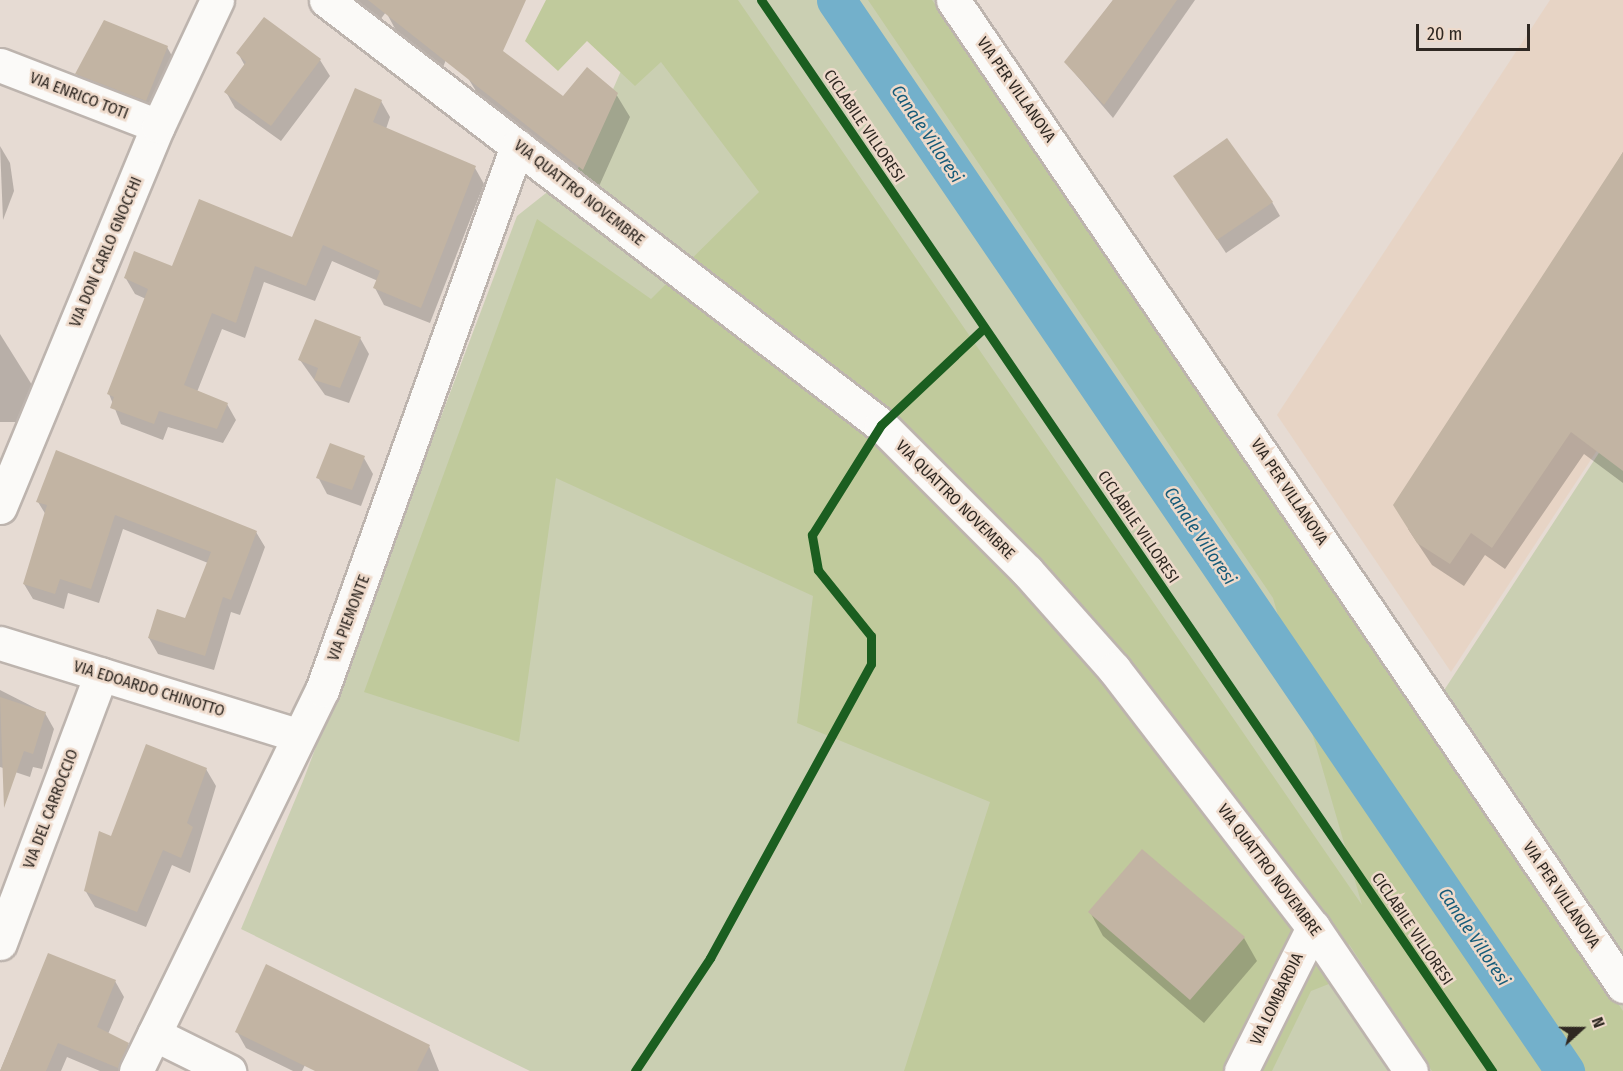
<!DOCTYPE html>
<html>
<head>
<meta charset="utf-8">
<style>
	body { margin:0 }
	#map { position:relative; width:1623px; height:1071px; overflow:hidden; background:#e6dbd3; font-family:"Fira Sans Condensed",sans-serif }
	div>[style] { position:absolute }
	.built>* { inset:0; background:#e7d4c5 }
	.green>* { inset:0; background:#cacfb2 }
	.forest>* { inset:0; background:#c0ca9c }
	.shadow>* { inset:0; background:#0003 }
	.canal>* { height:39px; margin:-19.5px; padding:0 19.5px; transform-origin:19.5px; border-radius:19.5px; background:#73b0cb }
	.building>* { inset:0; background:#c2b4a3 }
	.roads { filter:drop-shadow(2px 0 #bdb4ae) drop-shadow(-2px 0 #bdb4ae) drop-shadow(0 2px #bdb4ae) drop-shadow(0 -2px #bdb4ae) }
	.street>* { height:33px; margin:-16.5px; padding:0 16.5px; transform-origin:16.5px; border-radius:16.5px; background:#fbfaf8 }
	.cycleway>* { height:9px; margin:-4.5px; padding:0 4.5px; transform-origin:4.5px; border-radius:4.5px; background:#1b5e20 }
	span { translate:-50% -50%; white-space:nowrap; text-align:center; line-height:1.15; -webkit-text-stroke:5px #eedacb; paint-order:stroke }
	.street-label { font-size:16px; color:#2f2822 }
	.water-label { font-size:18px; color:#165b79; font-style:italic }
	.north { position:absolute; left:1551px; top:999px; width:60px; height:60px; -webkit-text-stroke:4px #eedacb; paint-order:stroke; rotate:69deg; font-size:16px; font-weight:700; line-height:24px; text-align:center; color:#2f2822 }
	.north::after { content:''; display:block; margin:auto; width:21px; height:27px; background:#2f2822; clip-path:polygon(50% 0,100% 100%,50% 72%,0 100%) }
	.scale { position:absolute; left:1416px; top:24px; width:114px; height:27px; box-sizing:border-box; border:3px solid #2f2822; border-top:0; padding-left:8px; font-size:18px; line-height:21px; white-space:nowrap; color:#2f2822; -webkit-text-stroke:4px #eedacb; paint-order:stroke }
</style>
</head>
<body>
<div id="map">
	<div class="built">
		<div style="clip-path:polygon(1550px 0,1623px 0,1623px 411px,1451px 672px,1277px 415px)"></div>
	</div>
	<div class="green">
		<div style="clip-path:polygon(652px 0,936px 0,1056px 175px,1439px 698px,1623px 416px,1623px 1071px,530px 1071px,241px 929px,303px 781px,517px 216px,579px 167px)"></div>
	</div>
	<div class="forest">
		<div style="clip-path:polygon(546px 0,738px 0,1362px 905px,1273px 598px,868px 0,932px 0,1128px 278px,1623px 1011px,1623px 1071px,1432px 1071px,1349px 944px,1334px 982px,1311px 991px,1272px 1071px,904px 1071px,990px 802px,797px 723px,813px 596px,556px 478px,519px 742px,364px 692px,537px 219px,651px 299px,759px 192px,661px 62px,635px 86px,587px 41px,558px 71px,525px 41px)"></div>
	</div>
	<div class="shadow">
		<div style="clip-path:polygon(354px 0,469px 0,442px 70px,399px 36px,386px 12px,380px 20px)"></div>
		<div style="clip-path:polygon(1113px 0,1195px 0,1113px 118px,1066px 63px)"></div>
		<div style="clip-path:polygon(264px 19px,320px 60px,330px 76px,281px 141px,235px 108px,226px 92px,245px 66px,238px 53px)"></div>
		<div style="clip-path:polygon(167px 47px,176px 63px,155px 115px,86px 90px,77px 74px)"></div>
		<div style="clip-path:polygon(468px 78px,563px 98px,616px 94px,630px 117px,596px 193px,482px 101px)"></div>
		<div style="clip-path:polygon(381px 101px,390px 117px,386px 129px,475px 168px,484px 184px,430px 323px,384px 305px,375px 288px,378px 281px,332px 261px,315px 301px,264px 282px,245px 338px,222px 329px,197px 392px,227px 404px,236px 420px,223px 443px,168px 427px,163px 440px,121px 424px,109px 394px,146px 299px,135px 294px,125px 277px,293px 239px)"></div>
		<div style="clip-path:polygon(0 146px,10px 163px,14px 191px,3px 220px)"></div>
		<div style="clip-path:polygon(1623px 152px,1623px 483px,1584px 454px,1505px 569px,1485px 555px,1464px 586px,1432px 565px,1408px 529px)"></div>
		<div style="clip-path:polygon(1175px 176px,1272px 202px,1280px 216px,1226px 253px)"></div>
		<div style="clip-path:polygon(0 334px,32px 385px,29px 422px,0 422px)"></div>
		<div style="clip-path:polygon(360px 338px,369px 354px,349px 403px,325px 395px,300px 360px)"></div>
		<div style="clip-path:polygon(364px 458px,373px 474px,361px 506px,327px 494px,318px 477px)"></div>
		<div style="clip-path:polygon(38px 502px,256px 532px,265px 547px,240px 615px,231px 612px,214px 670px,158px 654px,149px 638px,186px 620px,208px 563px,123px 529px,99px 603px,68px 593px,64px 609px,33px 599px,24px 584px,46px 515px)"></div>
		<div style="clip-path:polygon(0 690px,45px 713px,54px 729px,42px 769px,33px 767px,30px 777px,0 767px)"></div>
		<div style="clip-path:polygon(206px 769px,216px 786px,190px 873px,172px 865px,146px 927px,95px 907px,85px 890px)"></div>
		<div style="clip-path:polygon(1090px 912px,1244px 938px,1257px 961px,1204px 1023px,1103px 936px)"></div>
		<div style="clip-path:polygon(49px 955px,115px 981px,124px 997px,108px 1034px,128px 1045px,137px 1060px,132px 1071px,100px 1071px,67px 1057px,61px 1071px,0 1071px)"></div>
		<div style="clip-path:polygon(237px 1032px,429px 1046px,439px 1071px,321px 1071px,306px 1063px,302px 1071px,293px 1071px,246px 1048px)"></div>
	</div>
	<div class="canal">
		<div style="left:836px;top:0;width:1296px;rotate:55.76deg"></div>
	</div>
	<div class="building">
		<div style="clip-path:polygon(368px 0,526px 0,503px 51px,563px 96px,587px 67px,618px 93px,583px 170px)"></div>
		<div style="clip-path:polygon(1113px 0,1177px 0,1104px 105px,1064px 62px)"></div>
		<div style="clip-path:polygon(264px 17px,321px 59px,271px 126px,224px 92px,246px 62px,236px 53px)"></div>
		<div style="clip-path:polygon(104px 20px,168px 46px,146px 101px,75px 74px)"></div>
		<div style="clip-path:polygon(355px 88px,382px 100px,373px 122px,476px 166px,421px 308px,373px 288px,380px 271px,323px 245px,306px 286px,255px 266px,236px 323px,212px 313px,184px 385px,228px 403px,217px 429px,159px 411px,154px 424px,110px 408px,114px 397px,107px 394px,148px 289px,124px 278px,134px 251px,172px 266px,199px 199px,292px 237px)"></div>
		<div style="clip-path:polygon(1227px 138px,1273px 202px,1217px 240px,1173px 176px)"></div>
		<div style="clip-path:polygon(1623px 152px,1623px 471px,1571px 432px,1492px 548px,1471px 533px,1450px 564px,1417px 543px,1393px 505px)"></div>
		<div style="clip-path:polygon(315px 319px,361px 337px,340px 388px,314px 380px,318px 368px,298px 360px)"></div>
		<div style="clip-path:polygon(330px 443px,365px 456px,352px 490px,316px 478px)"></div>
		<div style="clip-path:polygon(56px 450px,257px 531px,231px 600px,223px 597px,205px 656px,148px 638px,157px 609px,185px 618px,211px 552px,115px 515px,91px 589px,60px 579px,55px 594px,23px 584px,47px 505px,36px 502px)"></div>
		<div style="clip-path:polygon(0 697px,46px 712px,33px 754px,24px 751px,4px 808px)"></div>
		<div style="clip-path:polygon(146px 744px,207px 768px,187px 823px,193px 827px,181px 858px,163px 850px,137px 912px,84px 891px,99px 831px,111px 836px)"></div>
		<div style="clip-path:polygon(1142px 849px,1245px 937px,1190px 1000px,1088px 912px)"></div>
		<div style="clip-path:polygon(48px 953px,116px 980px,97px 1027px,129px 1043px,118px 1068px,58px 1043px,46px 1071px,0 1071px)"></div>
		<div style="clip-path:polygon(266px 964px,430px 1045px,417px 1071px,315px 1071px,235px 1032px)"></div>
	</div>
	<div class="roads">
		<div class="street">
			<div style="left:326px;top:0;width:699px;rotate:37.44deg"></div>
			<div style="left:881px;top:425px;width:206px;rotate:45deg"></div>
			<div style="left:1027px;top:571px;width:131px;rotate:48.4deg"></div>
			<div style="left:1114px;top:669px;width:326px;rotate:52.4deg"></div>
			<div style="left:1313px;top:927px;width:174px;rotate:55.8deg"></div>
			<div style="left:953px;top:0;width:1192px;rotate:55.8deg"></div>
			<div style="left:0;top:65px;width:169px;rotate:21.1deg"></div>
			<div style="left:0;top:507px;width:412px;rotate:-67.5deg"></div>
			<div style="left:158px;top:126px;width:139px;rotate:-64.9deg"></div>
			<div style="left:0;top:643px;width:312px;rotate:17.2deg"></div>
			<div style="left:0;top:943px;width:287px;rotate:-69.4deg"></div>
			<div style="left:154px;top:1034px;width:84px;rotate:26.3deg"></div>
			<div style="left:136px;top:1071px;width:424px;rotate:-64deg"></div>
			<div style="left:322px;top:690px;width:578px;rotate:-70.28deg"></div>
			<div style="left:1241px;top:1071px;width:161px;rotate:-63.4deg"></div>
		</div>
	</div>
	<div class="cycleway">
		<div style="left:761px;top:0;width:1297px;rotate:55.68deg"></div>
		<div style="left:635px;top:1071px;width:136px;rotate:-56.4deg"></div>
		<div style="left:710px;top:958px;width:335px;rotate:-61.3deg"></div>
		<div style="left:871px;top:664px;width:28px;rotate:-90deg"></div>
		<div style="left:871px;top:636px;width:85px;rotate:-128.8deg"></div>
		<div style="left:818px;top:570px;width:36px;rotate:-100deg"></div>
		<div style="left:812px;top:535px;width:130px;rotate:-57.9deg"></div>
		<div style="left:881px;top:425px;width:141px;rotate:-43.3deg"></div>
	</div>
	<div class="street-label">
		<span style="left:1016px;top:90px;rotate:55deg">VIA PER VILLANOVA</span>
		<span style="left:79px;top:96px;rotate:21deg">VIA ENRICO TOTI</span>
		<span style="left:864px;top:126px;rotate:56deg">CICLABILE VILLORESI</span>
		<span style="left:579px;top:193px;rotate:38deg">VIA QUATTRO NOVEMBRE</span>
		<span style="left:106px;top:252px;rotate:-67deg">VIA DON CARLO GNOCCHI</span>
		<span style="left:1289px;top:492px;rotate:56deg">VIA PER VILLANOVA</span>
		<span style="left:955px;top:500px;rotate:45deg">VIA QUATTRO NOVEMBRE</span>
		<span style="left:1138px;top:527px;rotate:56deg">CICLABILE VILLORESI</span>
		<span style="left:349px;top:618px;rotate:-69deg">VIA PIEMONTE</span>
		<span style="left:149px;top:689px;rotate:17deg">VIA EDOARDO CHINOTTO</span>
		<span style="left:51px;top:809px;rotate:-69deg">VIA DEL CARROCCIO</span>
		<span style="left:1269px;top:870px;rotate:53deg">VIA QUATTRO NOVEMBRE</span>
		<span style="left:1561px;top:895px;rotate:56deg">VIA PER VILLANOVA</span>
		<span style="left:1412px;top:929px;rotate:56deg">CICLABILE VILLORESI</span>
		<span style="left:1277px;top:999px;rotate:-64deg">VIA LOMBARDIA</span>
	</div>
	<div class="water-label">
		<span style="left:927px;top:134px;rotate:56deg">Canale Villoresi</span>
		<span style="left:1200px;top:536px;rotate:56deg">Canale Villoresi</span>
		<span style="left:1474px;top:937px;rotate:56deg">Canale Villoresi</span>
	</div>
	<div class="north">N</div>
	<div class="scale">20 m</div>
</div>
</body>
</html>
